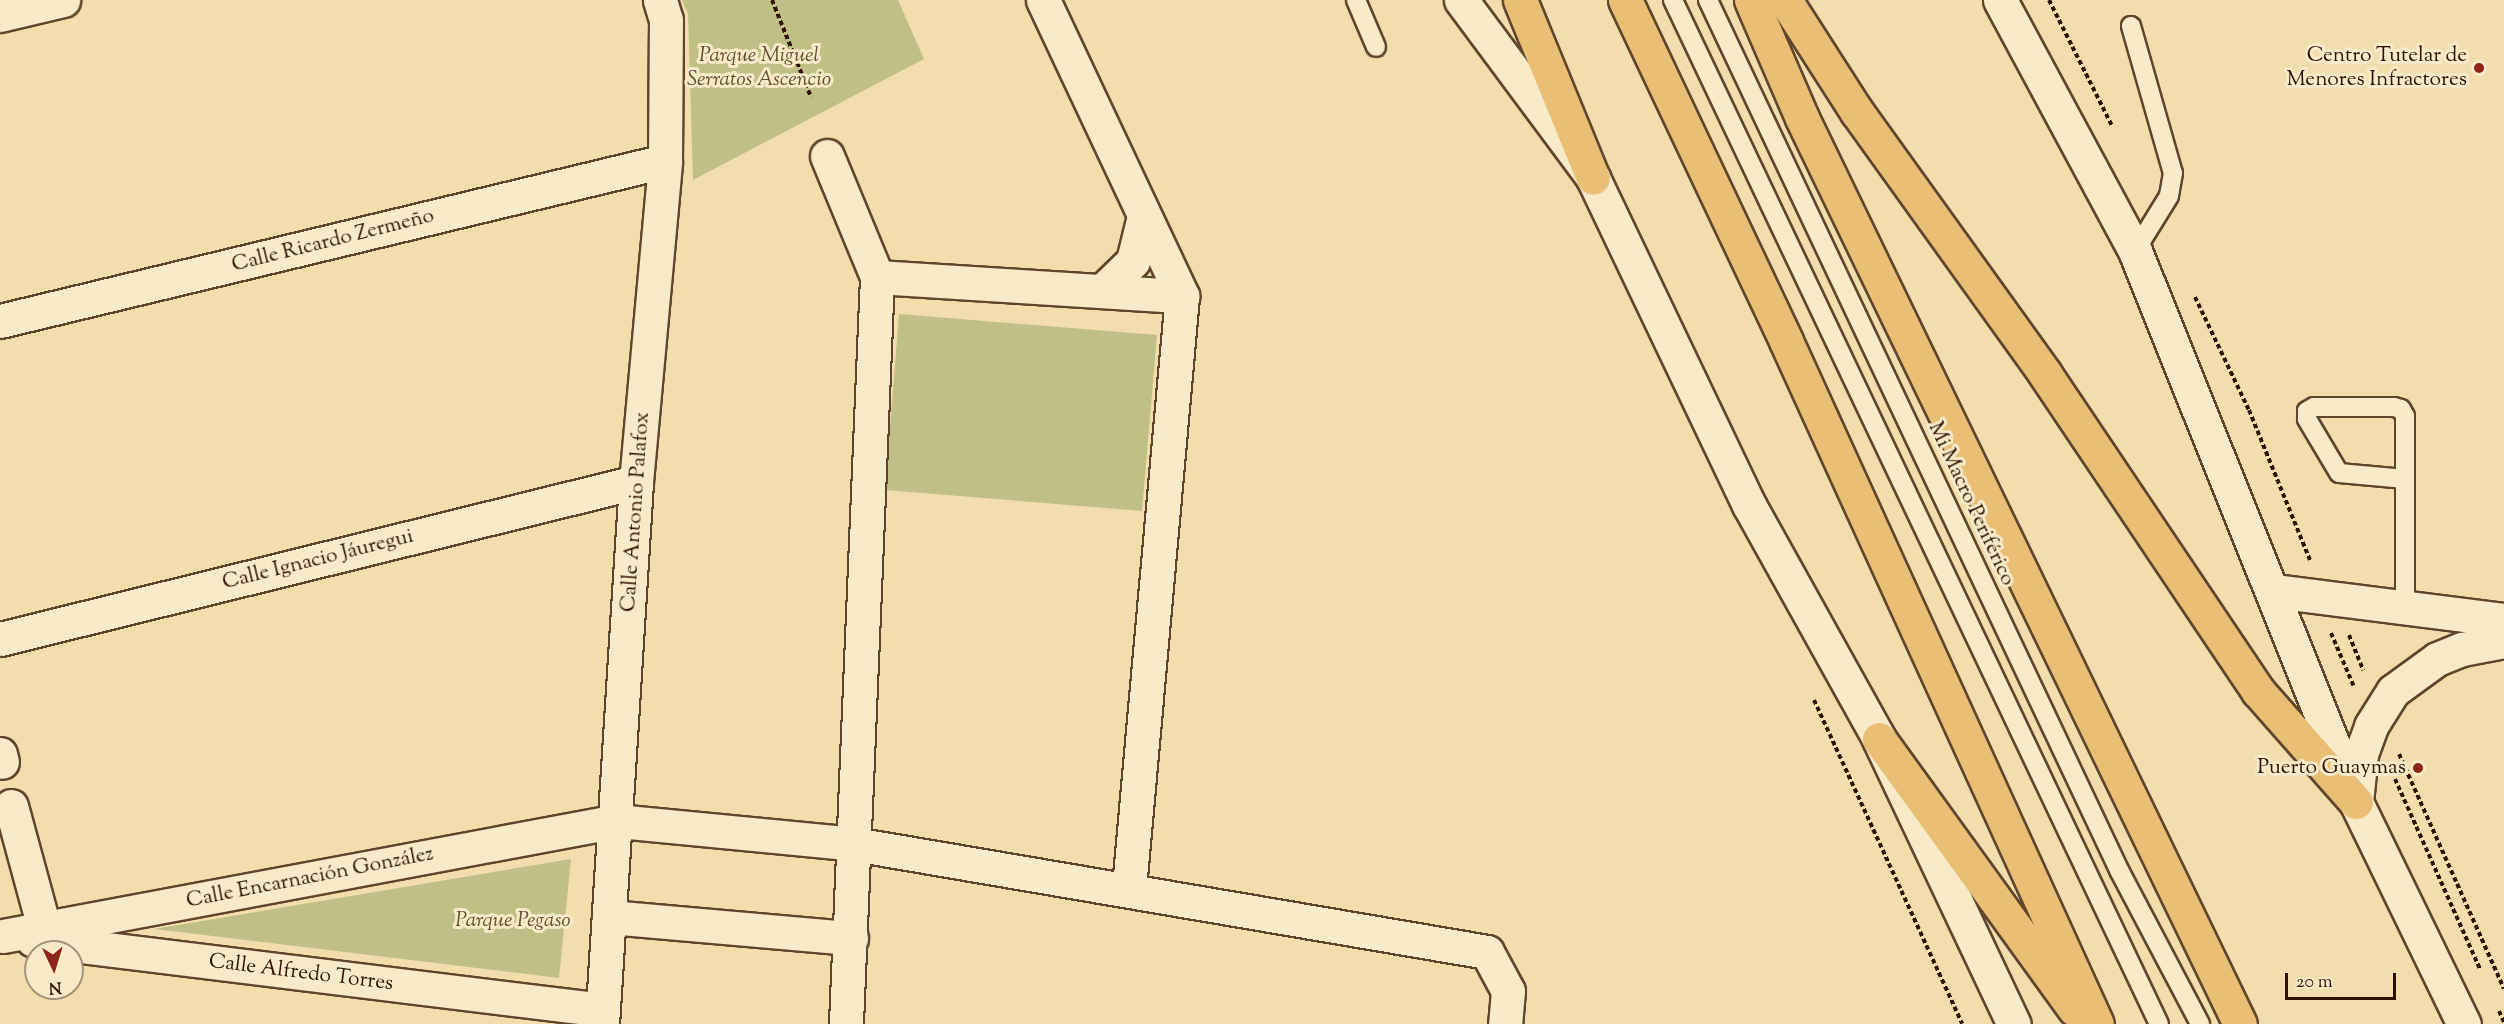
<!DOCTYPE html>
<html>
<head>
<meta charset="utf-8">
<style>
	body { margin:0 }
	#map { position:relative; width:2504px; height:1024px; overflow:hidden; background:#f2deac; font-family:"Sorts Mill Goudy",serif }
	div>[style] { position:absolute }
	.green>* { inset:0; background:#c0c086 }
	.path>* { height:4px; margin-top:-2px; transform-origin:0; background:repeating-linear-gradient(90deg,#2f1101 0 4.5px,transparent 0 7.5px) }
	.roads { filter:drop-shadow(2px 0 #60442c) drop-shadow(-2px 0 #60442c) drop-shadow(0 2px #60442c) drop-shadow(0 -2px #60442c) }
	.lane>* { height:18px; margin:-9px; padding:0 9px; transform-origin:9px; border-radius:9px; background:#f7eac9 }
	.street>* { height:33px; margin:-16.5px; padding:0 16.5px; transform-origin:16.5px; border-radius:16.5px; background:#f7eac9 }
	.secondary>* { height:33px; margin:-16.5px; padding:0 16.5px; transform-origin:16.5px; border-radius:16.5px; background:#f7eac9 }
	.highway>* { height:33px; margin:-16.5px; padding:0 16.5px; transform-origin:16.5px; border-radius:16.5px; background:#e9bf76 }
	.dots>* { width:16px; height:16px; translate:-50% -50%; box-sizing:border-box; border:3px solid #f7eac9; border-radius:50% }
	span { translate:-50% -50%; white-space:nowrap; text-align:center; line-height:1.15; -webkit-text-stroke:6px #f7eac9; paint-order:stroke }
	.park-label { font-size:21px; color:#624e30; font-style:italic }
	.poi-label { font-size:21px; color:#2f1101 }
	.right { translate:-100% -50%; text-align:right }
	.street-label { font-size:21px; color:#2f1101 }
	.north { position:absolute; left:24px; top:940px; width:60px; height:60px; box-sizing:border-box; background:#f7eac9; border:2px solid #a79379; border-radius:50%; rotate:176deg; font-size:16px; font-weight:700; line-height:24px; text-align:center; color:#2f1101 }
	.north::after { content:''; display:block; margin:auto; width:21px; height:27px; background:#8f2418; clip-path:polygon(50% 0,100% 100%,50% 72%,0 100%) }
	.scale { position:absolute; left:2285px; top:973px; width:111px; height:27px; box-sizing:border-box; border:3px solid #2f1101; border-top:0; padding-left:8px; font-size:18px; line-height:21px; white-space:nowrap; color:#2f1101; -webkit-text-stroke:4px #f7eac9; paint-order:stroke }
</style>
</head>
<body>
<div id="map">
	<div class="green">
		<div style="clip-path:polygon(682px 0,898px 0,924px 59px,693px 180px,688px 14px)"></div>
		<div style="clip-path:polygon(899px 314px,1157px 335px,1142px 511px,885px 490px)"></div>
		<div style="clip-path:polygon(571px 859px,559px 978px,154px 929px)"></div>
	</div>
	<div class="path">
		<div style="left:772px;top:0;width:105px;rotate:68.1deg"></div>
		<div style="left:2049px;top:0;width:141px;rotate:63.4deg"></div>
		<div style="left:2195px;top:297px;width:125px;rotate:64.5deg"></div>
		<div style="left:2249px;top:410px;width:162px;rotate:67.9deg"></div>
		<div style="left:2331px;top:633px;width:59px;rotate:66.9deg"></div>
		<div style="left:2349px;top:635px;width:38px;rotate:68deg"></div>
		<div style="left:1814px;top:700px;width:356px;rotate:65.4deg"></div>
		<div style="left:2399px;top:754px;width:257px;rotate:65.9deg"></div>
		<div style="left:2395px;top:779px;width:208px;rotate:65.9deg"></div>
		<div style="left:2499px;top:1011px;width:12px;rotate:66deg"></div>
	</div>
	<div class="roads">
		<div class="lane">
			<div style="left:1356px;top:0;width:51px;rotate:66.9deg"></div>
			<div style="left:1673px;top:0;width:1133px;rotate:64.61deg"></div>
			<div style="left:1708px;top:0;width:964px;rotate:64.71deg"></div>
			<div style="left:2120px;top:872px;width:172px;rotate:62.2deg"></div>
			<div style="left:2131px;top:26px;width:153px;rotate:74.1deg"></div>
			<div style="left:2173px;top:173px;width:23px;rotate:100deg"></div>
			<div style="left:2169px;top:196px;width:65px;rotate:121.7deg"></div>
			<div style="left:2405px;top:479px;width:66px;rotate:-174.8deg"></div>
			<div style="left:2339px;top:473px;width:63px;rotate:-120.7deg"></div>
			<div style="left:2307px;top:419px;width:8px;rotate:-90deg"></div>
			<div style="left:2307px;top:411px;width:8px;rotate:-30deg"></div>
			<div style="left:2314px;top:407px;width:80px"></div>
			<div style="left:2394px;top:407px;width:7px;rotate:16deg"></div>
			<div style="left:2401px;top:409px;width:8px;rotate:60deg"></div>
			<div style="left:2405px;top:416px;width:190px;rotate:90deg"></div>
		</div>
		<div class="street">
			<div style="left:1043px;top:0;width:327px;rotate:64.8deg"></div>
			<div style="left:1182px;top:296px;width:594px;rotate:95.12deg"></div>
			<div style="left:1461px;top:0;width:222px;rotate:53.4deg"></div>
			<div style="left:1593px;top:178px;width:362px;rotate:64.5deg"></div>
			<div style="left:1749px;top:505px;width:268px;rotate:60.9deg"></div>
			<div style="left:1879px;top:739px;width:315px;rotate:64.7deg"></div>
			<div style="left:2000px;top:0;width:285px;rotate:61.7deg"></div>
			<div style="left:2135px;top:251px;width:594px;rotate:68.14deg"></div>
			<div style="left:2356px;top:802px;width:247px;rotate:64.1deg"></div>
			<div style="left:0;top:15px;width:65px;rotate:-13.4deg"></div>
			<div style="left:827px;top:156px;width:131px;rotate:67.5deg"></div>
			<div style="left:877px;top:277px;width:748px;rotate:92.38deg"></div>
			<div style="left:877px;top:277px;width:306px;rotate:3.6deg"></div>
			<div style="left:1102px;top:291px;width:43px;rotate:-44.1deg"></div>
			<div style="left:1133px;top:261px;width:46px;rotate:-76.3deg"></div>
			<div style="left:0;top:321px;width:684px;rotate:-13.53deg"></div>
			<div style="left:0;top:639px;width:655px;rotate:-13.87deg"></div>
			<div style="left:0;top:754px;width:8px;rotate:76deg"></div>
			<div style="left:11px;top:806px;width:141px;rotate:74.8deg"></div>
			<div style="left:609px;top:917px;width:243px;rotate:5deg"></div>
			<div style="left:3px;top:936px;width:625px;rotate:-10.61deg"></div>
			<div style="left:617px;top:821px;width:238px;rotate:5.5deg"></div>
			<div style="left:854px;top:844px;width:642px;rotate:9.68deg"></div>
			<div style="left:1487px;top:952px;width:44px;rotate:61.7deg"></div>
			<div style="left:1508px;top:991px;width:33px;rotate:95deg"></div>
			<div style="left:33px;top:940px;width:574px;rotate:7deg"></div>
			<div style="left:602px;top:1024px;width:543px;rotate:-86.41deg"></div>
			<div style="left:636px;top:482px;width:322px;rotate:-84.8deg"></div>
			<div style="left:665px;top:161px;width:141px;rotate:-89.6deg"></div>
			<div style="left:666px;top:20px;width:21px;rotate:-107deg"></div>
		</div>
		<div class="secondary">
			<div style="left:2274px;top:591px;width:232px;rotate:7.2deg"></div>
			<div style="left:2356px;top:802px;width:48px;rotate:-84.1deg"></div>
			<div style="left:2361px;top:754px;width:30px;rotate:-70deg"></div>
			<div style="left:2371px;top:726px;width:41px;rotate:-57.8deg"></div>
			<div style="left:2393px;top:691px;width:54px;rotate:-36deg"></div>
			<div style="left:2437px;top:659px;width:27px;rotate:-22deg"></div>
			<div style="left:2462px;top:649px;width:43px;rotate:-10.8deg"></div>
		</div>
		<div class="highway">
			<div style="left:1520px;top:0;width:192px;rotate:67.7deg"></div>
			<div style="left:1625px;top:0;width:377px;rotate:64.7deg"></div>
			<div style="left:1786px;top:341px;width:750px;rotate:65.52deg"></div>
			<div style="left:1751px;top:0;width:129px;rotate:66.6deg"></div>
			<div style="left:1802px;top:118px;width:1006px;rotate:64.2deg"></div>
			<div style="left:1785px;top:0;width:133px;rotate:57.3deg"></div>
			<div style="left:1857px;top:112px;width:322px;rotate:54.3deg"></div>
			<div style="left:2045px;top:374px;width:382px;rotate:56.1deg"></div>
			<div style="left:2258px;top:691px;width:148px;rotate:48.6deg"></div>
			<div style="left:1879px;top:739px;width:334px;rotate:54.1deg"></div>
		</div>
	</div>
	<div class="dots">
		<div style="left:2479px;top:68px;background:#8f2418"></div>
		<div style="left:2418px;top:768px;background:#8f2418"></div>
	</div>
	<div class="park-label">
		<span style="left:759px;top:68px">Parque Miguel<br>Serratos Ascencio</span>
		<span style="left:513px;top:921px">Parque Pegaso</span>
	</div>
	<div class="poi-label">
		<span class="right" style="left:2467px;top:68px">Centro Tutelar de<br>Menores Infractores</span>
		<span class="right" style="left:2406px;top:768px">Puerto Guaymas</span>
	</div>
	<div class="street-label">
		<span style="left:333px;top:241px;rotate:-14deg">Calle Ricardo Zermeño</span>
		<span style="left:1971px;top:504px;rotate:65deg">Mi Macro Periférico</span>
		<span style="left:636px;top:512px;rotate:-86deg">Calle Antonio Palafox</span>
		<span style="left:318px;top:560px;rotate:-14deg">Calle Ignacio Jáuregui</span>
		<span style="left:310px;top:878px;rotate:-11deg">Calle Encarnación González</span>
		<span style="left:301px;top:973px;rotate:7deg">Calle Alfredo Torres</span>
	</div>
	<div class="north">N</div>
	<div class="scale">20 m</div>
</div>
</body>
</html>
